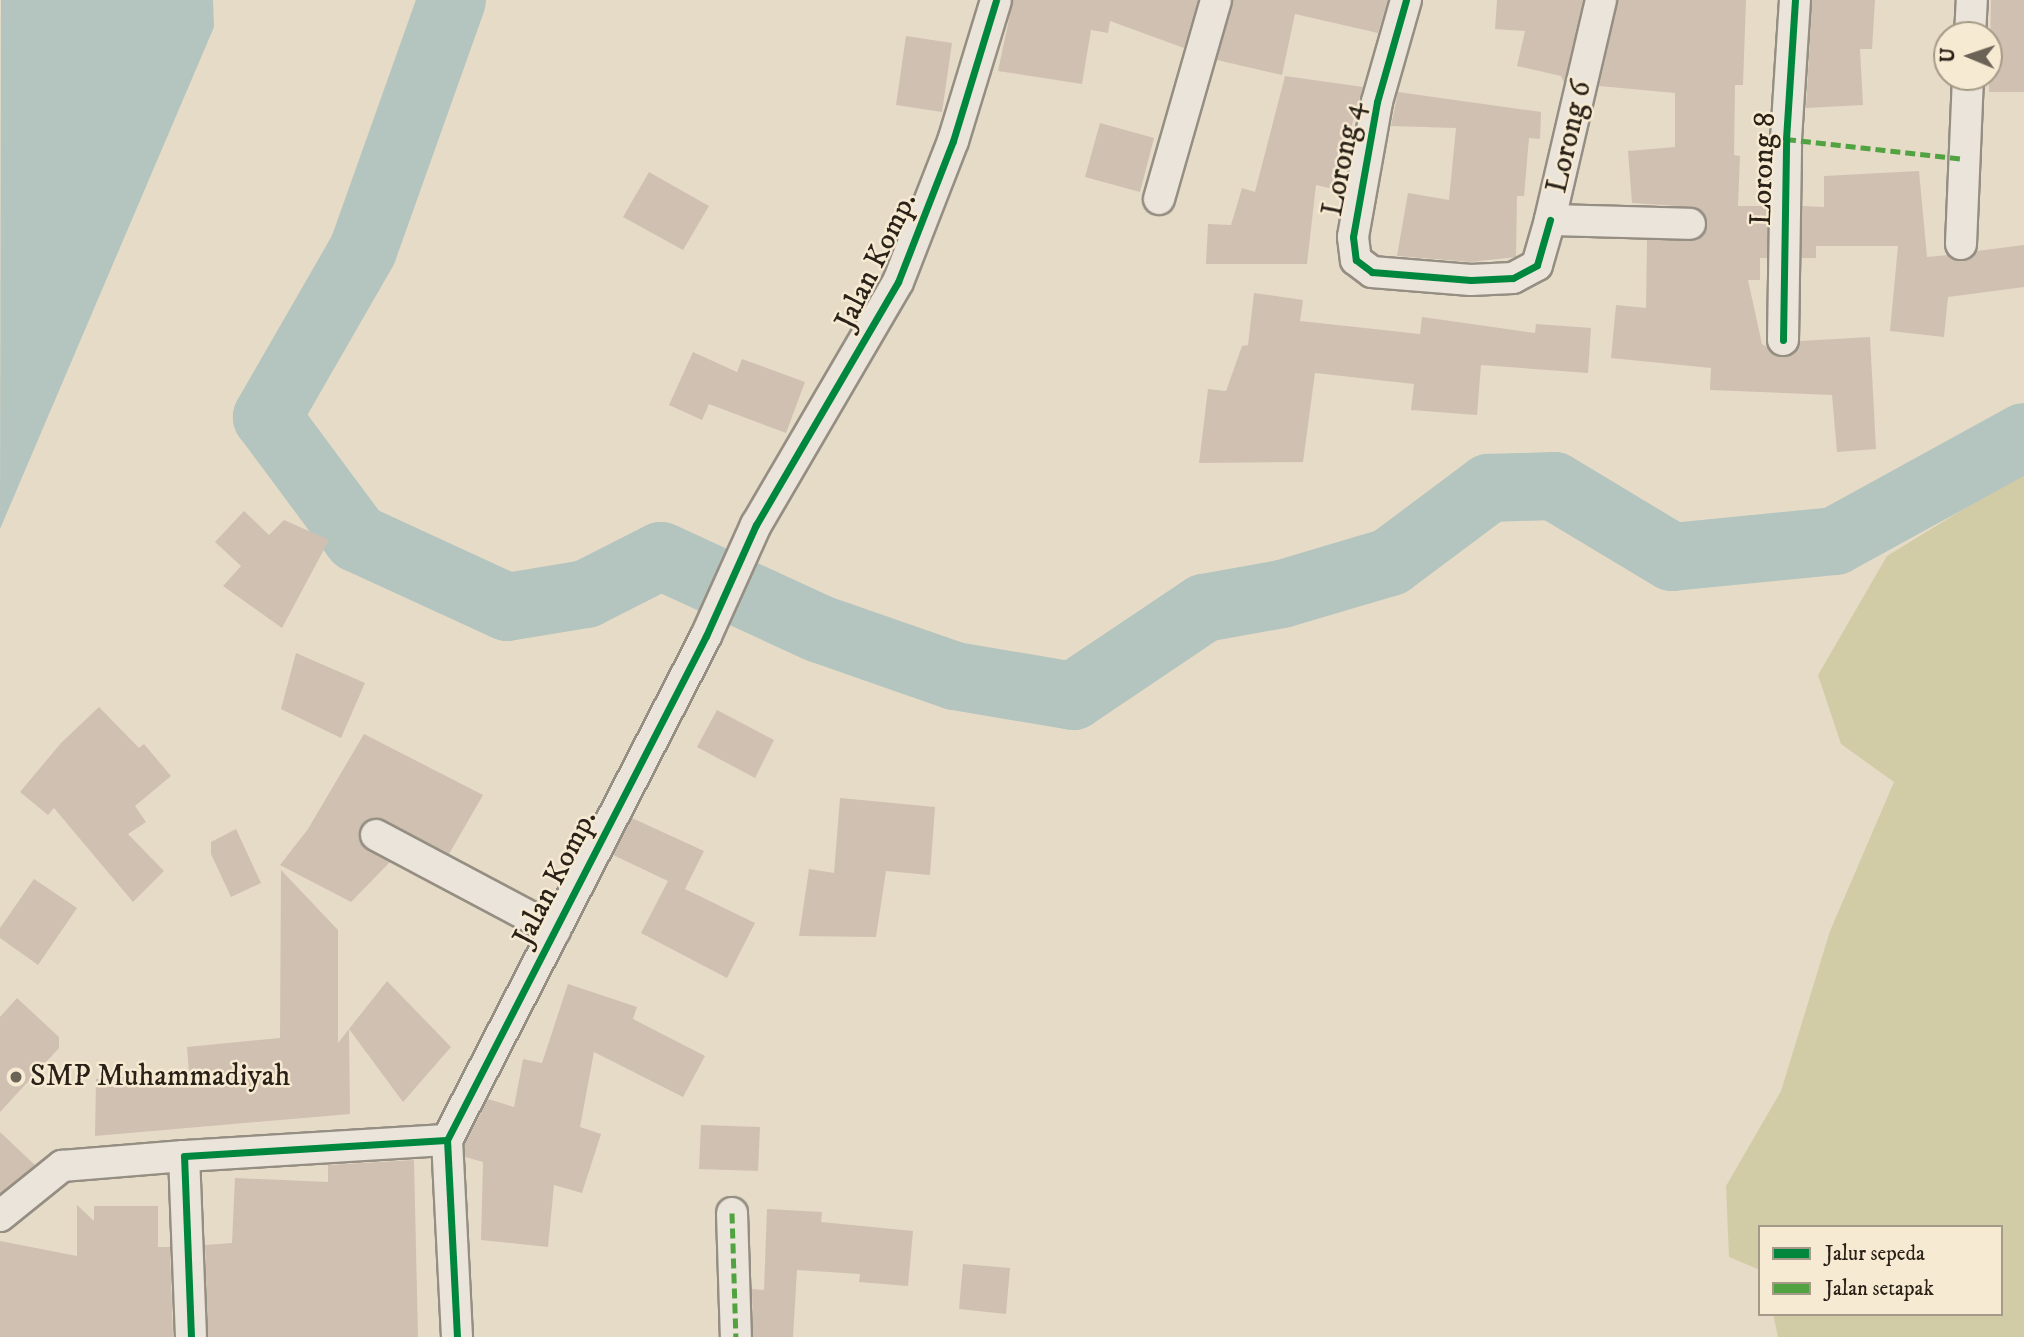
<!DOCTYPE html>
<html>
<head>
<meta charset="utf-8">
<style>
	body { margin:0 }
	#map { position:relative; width:2024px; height:1337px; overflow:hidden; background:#e5dbc7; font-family:"IM FELL DW Pica",serif }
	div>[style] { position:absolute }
	.green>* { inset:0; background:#d2cca6 }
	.water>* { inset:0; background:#b4c4be }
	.river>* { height:68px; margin:-34px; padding:0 34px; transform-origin:34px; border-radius:34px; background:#b4c4be }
	.building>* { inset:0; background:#d0c0b2 }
	.roads { filter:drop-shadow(2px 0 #958e82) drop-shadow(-2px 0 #958e82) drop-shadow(0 2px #958e82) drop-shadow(0 -2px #958e82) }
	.street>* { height:30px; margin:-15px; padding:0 15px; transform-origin:15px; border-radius:15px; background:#eae4db }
	.quiet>* { height:5px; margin-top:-2.5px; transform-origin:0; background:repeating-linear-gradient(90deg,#51a240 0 10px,transparent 0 15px) }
	.cycleway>* { height:7px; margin:-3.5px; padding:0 3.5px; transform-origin:3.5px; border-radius:3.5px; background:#00873e }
	.dots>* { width:19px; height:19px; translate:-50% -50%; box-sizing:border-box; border:4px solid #f7ead2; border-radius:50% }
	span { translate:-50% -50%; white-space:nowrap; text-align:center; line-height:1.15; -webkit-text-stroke:5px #f7ead2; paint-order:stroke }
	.street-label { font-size:30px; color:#2a2218 }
	.poi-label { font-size:30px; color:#2a2218 }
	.left { translate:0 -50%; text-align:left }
	.legend { position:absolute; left:1758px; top:1225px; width:245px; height:91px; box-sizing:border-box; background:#f7ead2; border:2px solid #a59a88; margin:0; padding:9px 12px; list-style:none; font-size:21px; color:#2a2218 }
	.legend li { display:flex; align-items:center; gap:14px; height:35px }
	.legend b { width:35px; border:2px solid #a59a88 }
	.north { position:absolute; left:1933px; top:21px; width:70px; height:70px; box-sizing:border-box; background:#f7ead2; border:2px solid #a59a88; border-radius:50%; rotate:272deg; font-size:19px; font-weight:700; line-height:28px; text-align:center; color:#2a2218 }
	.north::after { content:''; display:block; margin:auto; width:24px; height:32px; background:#6b6355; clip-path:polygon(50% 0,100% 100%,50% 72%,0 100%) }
</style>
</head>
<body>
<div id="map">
	<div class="green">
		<div style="clip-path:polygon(2024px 472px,2024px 1337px,1778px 1337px,1773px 1314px,2001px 1314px,2001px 1227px,1760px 1227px,1760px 1270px,1729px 1257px,1726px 1186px,1781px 1091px,1830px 931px,1894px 782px,1841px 744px,1818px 675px,1887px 556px)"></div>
	</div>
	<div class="water">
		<div style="clip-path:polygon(1px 0,213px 0,214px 27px,0 529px)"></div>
	</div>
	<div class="river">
		<div style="left:452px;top:0;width:265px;rotate:109.6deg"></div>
		<div style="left:363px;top:250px;width:193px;rotate:119.9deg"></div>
		<div style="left:267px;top:417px;width:151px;rotate:53.4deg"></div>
		<div style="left:357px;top:538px;width:165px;rotate:24.7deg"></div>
		<div style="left:507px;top:607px;width:80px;rotate:-9.3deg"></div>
		<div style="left:586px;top:594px;width:84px;rotate:-26.9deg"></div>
		<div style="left:661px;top:556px;width:175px;rotate:24.7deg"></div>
		<div style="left:820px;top:629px;width:143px;rotate:19.2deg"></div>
		<div style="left:955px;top:676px;width:120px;rotate:9.6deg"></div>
		<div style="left:1073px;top:696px;width:158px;rotate:-33.9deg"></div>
		<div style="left:1204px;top:608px;width:79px;rotate:-10.2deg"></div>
		<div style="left:1282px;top:594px;width:113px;rotate:-16.5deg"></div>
		<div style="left:1390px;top:562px;width:124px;rotate:-36.8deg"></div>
		<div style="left:1489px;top:488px;width:65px;rotate:-1.8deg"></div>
		<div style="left:1554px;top:486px;width:138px;rotate:31deg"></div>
		<div style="left:1672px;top:557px;width:164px;rotate:-5.6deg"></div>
		<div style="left:1835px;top:541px;width:216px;rotate:-28.8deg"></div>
	</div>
	<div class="building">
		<div style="clip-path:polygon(1013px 0,1198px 0,1184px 48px,1110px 21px,1108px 33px,1091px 30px,1082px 84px,998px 71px)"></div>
		<div style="clip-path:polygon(1233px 0,1388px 0,1378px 33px,1295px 14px,1282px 75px,1217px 60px)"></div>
		<div style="clip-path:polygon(1497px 0,1583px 0,1564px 83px,1561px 76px,1517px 66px,1525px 31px,1495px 29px)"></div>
		<div style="clip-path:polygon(1618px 0,1746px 0,1743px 85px,1735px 85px,1734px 155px,1740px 156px,1738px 206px,1768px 206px,1767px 258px,1760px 258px,1760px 280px,1748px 280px,1762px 344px,1783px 357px,1792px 355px,1800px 341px,1870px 337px,1876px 449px,1837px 452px,1832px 395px,1710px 390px,1711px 368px,1611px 358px,1616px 305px,1646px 308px,1647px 240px,1698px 240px,1707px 224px,1700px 210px,1691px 207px,1632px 203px,1628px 151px,1675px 147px,1675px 93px,1599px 86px)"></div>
		<div style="clip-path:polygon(1812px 0,1875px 0,1872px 49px,1860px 49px,1863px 105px,1806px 108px)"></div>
		<div style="clip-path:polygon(1991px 0,2024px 0,2024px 92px,1989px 92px)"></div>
		<div style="clip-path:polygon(906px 36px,952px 43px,942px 112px,896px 105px)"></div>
		<div style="clip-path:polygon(1285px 76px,1363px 87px,1333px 189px,1316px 185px,1307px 264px,1206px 264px,1208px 224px,1231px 225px,1242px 188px,1255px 192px)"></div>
		<div style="clip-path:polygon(1398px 92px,1541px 112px,1540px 139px,1529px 138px,1524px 196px,1517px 196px,1516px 257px,1471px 262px,1397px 256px,1408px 193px,1449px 200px,1456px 128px,1391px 126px)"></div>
		<div style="clip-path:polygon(1100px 123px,1154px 138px,1140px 192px,1085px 177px)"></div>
		<div style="clip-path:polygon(1919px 171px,1927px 257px,1948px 255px,1961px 261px,1977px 251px,2024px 245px,2024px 287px,1948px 297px,1944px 337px,1890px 331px,1898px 246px,1816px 246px,1816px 258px,1802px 258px,1802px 206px,1824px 207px,1824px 176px)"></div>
		<div style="clip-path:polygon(649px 172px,709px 206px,683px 250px,623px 217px)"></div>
		<div style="clip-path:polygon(1254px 293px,1303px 300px,1300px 321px,1420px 334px,1422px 317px,1535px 333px,1536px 324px,1591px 328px,1588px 373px,1481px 365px,1477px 415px,1411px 410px,1414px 384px,1315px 373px,1303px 462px,1199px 463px,1208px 389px,1226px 391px,1242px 346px,1248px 345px)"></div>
		<div style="clip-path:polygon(693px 352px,737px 372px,742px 359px,805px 382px,786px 433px,709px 404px,702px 420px,669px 405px)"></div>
		<div style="clip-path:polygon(244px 511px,269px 535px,284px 520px,329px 540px,282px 628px,223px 586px,241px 566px,215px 542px)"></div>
		<div style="clip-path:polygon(296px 653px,365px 683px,341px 738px,281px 709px)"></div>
		<div style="clip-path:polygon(99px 707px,139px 748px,144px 744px,171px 776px,135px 806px,146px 822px,128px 834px,164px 871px,133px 902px,54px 808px,48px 815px,20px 792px,61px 743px)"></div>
		<div style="clip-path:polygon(717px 710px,774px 740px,755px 778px,697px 747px)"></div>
		<div style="clip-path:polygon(364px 734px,483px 795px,449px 854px,384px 820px,366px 821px,359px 835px,361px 844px,390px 862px,351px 902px,280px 865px,308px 829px)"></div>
		<div style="clip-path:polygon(840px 798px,935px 807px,930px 875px,886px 871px,876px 937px,799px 936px,809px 869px,834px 873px)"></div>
		<div style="clip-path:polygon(632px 818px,704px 851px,685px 889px,755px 923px,727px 978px,641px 933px,668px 881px,613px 855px)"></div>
		<div style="clip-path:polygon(236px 829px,261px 883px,231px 897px,211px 854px,211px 842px)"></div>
		<div style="clip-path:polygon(281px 870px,338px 930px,338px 1043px,349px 1029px,350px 1114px,95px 1136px,96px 1079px,189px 1072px,187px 1047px,280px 1038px)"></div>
		<div style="clip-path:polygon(34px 879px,77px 908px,38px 965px,0 938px,0 928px)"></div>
		<div style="clip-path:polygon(387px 981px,451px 1047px,403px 1102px,349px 1029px)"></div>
		<div style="clip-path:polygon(568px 984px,637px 1007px,633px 1019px,705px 1056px,683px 1097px,594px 1052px,580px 1127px,601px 1134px,582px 1193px,554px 1185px,548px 1247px,481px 1240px,483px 1162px,465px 1157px,465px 1144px,488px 1099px,514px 1107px,523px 1059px,542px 1063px)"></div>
		<div style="clip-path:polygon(17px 998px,59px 1037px,59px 1048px,0 1112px,0 1017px)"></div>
		<div style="clip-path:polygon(701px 1125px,760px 1127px,758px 1171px,699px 1169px)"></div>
		<div style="clip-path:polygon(0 1132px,35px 1165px,0 1194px)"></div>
		<div style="clip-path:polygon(414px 1160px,418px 1337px,208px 1337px,205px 1245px,232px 1243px,235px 1178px,328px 1182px,328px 1165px)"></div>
		<div style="clip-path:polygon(77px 1205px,94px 1221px,94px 1206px,158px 1206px,158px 1247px,170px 1247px,173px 1337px,0 1337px,0 1241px,77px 1256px)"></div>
		<div style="clip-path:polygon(767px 1209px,822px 1212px,821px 1222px,913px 1231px,908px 1286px,859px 1282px,860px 1274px,797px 1270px,793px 1337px,753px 1337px,752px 1289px,764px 1290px)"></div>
		<div style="clip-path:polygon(963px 1264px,1010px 1268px,1006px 1314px,959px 1309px)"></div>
	</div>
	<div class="roads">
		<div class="street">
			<div style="left:1406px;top:0;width:106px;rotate:105.9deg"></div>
			<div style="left:1377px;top:102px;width:137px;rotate:100.1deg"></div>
			<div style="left:1353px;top:237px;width:23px;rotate:83deg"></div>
			<div style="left:1356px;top:260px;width:20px;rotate:37deg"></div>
			<div style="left:1372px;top:272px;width:99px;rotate:4.6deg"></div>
			<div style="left:1471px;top:280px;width:42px;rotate:-2.7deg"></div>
			<div style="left:1513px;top:278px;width:27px;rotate:-28deg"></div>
			<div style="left:1537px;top:265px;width:47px;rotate:-73.9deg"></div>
			<div style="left:1601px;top:0;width:226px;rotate:103.1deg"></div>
			<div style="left:1550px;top:220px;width:140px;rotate:1.6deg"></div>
			<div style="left:1970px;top:35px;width:35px;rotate:-87deg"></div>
			<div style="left:1159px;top:199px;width:207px;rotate:-74deg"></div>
			<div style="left:1961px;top:244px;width:167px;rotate:-87.6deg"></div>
			<div style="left:1783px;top:340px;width:201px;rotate:-89.1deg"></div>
			<div style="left:1786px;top:139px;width:139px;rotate:-86.3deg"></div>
			<div style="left:376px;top:835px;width:203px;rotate:28deg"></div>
			<div style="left:732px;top:1213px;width:124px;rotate:88.2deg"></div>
			<div style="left:0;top:1216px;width:80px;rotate:-38.9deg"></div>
			<div style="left:62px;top:1166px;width:122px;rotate:-4.7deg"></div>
			<div style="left:191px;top:1337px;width:181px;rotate:-92.2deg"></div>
			<div style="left:184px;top:1156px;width:263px;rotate:-3.5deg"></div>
			<div style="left:457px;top:1337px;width:197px;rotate:-92.9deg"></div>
			<div style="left:447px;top:1140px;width:567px;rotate:-62.8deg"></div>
			<div style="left:706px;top:636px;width:122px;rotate:-65.8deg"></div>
			<div style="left:756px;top:525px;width:281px;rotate:-59.7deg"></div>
			<div style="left:898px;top:282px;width:151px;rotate:-68.7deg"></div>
			<div style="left:953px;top:141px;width:147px;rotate:-73deg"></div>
		</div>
	</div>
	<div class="quiet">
		<div style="left:1786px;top:139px;width:180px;rotate:6.4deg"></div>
		<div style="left:732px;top:1213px;width:124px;rotate:88.2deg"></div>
	</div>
	<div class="cycleway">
		<div style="left:1406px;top:0;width:106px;rotate:105.9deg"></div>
		<div style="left:1377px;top:102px;width:137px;rotate:100.1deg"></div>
		<div style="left:1353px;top:237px;width:23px;rotate:83deg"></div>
		<div style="left:1356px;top:260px;width:20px;rotate:37deg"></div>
		<div style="left:1372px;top:272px;width:99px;rotate:4.6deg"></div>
		<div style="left:1471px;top:280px;width:42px;rotate:-2.7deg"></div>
		<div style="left:1513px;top:278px;width:27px;rotate:-28deg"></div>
		<div style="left:1537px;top:265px;width:47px;rotate:-73.9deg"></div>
		<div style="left:1783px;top:340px;width:201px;rotate:-89.1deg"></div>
		<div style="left:1786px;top:139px;width:139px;rotate:-86.3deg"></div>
		<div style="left:191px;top:1337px;width:181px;rotate:-92.2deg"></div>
		<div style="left:184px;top:1156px;width:263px;rotate:-3.5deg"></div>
		<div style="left:457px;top:1337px;width:197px;rotate:-92.9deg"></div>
		<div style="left:447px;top:1140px;width:567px;rotate:-62.8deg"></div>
		<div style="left:706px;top:636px;width:122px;rotate:-65.8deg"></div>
		<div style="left:756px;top:525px;width:281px;rotate:-59.7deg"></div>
		<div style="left:898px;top:282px;width:151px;rotate:-68.7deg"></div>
		<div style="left:953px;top:141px;width:147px;rotate:-73deg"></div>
	</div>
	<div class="dots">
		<div style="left:16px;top:1077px;background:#6b6355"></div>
	</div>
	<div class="street-label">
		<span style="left:1570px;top:137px;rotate:-77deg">Lorong 6</span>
		<span style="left:1344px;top:159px;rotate:-79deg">Lorong 4</span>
		<span style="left:1764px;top:169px;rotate:-88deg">Lorong 8</span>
		<span style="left:877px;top:261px;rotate:-64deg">Jalan Komp.</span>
		<span style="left:556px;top:878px;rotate:-63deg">Jalan Komp.</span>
	</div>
	<div class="poi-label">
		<span class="left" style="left:30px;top:1077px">SMP Muhammadiyah</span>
	</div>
	<ul class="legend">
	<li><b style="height:9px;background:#00873e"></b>Jalur sepeda</li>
	<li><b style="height:9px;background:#51a240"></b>Jalan setapak</li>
	</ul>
	<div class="north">U</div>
</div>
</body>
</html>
